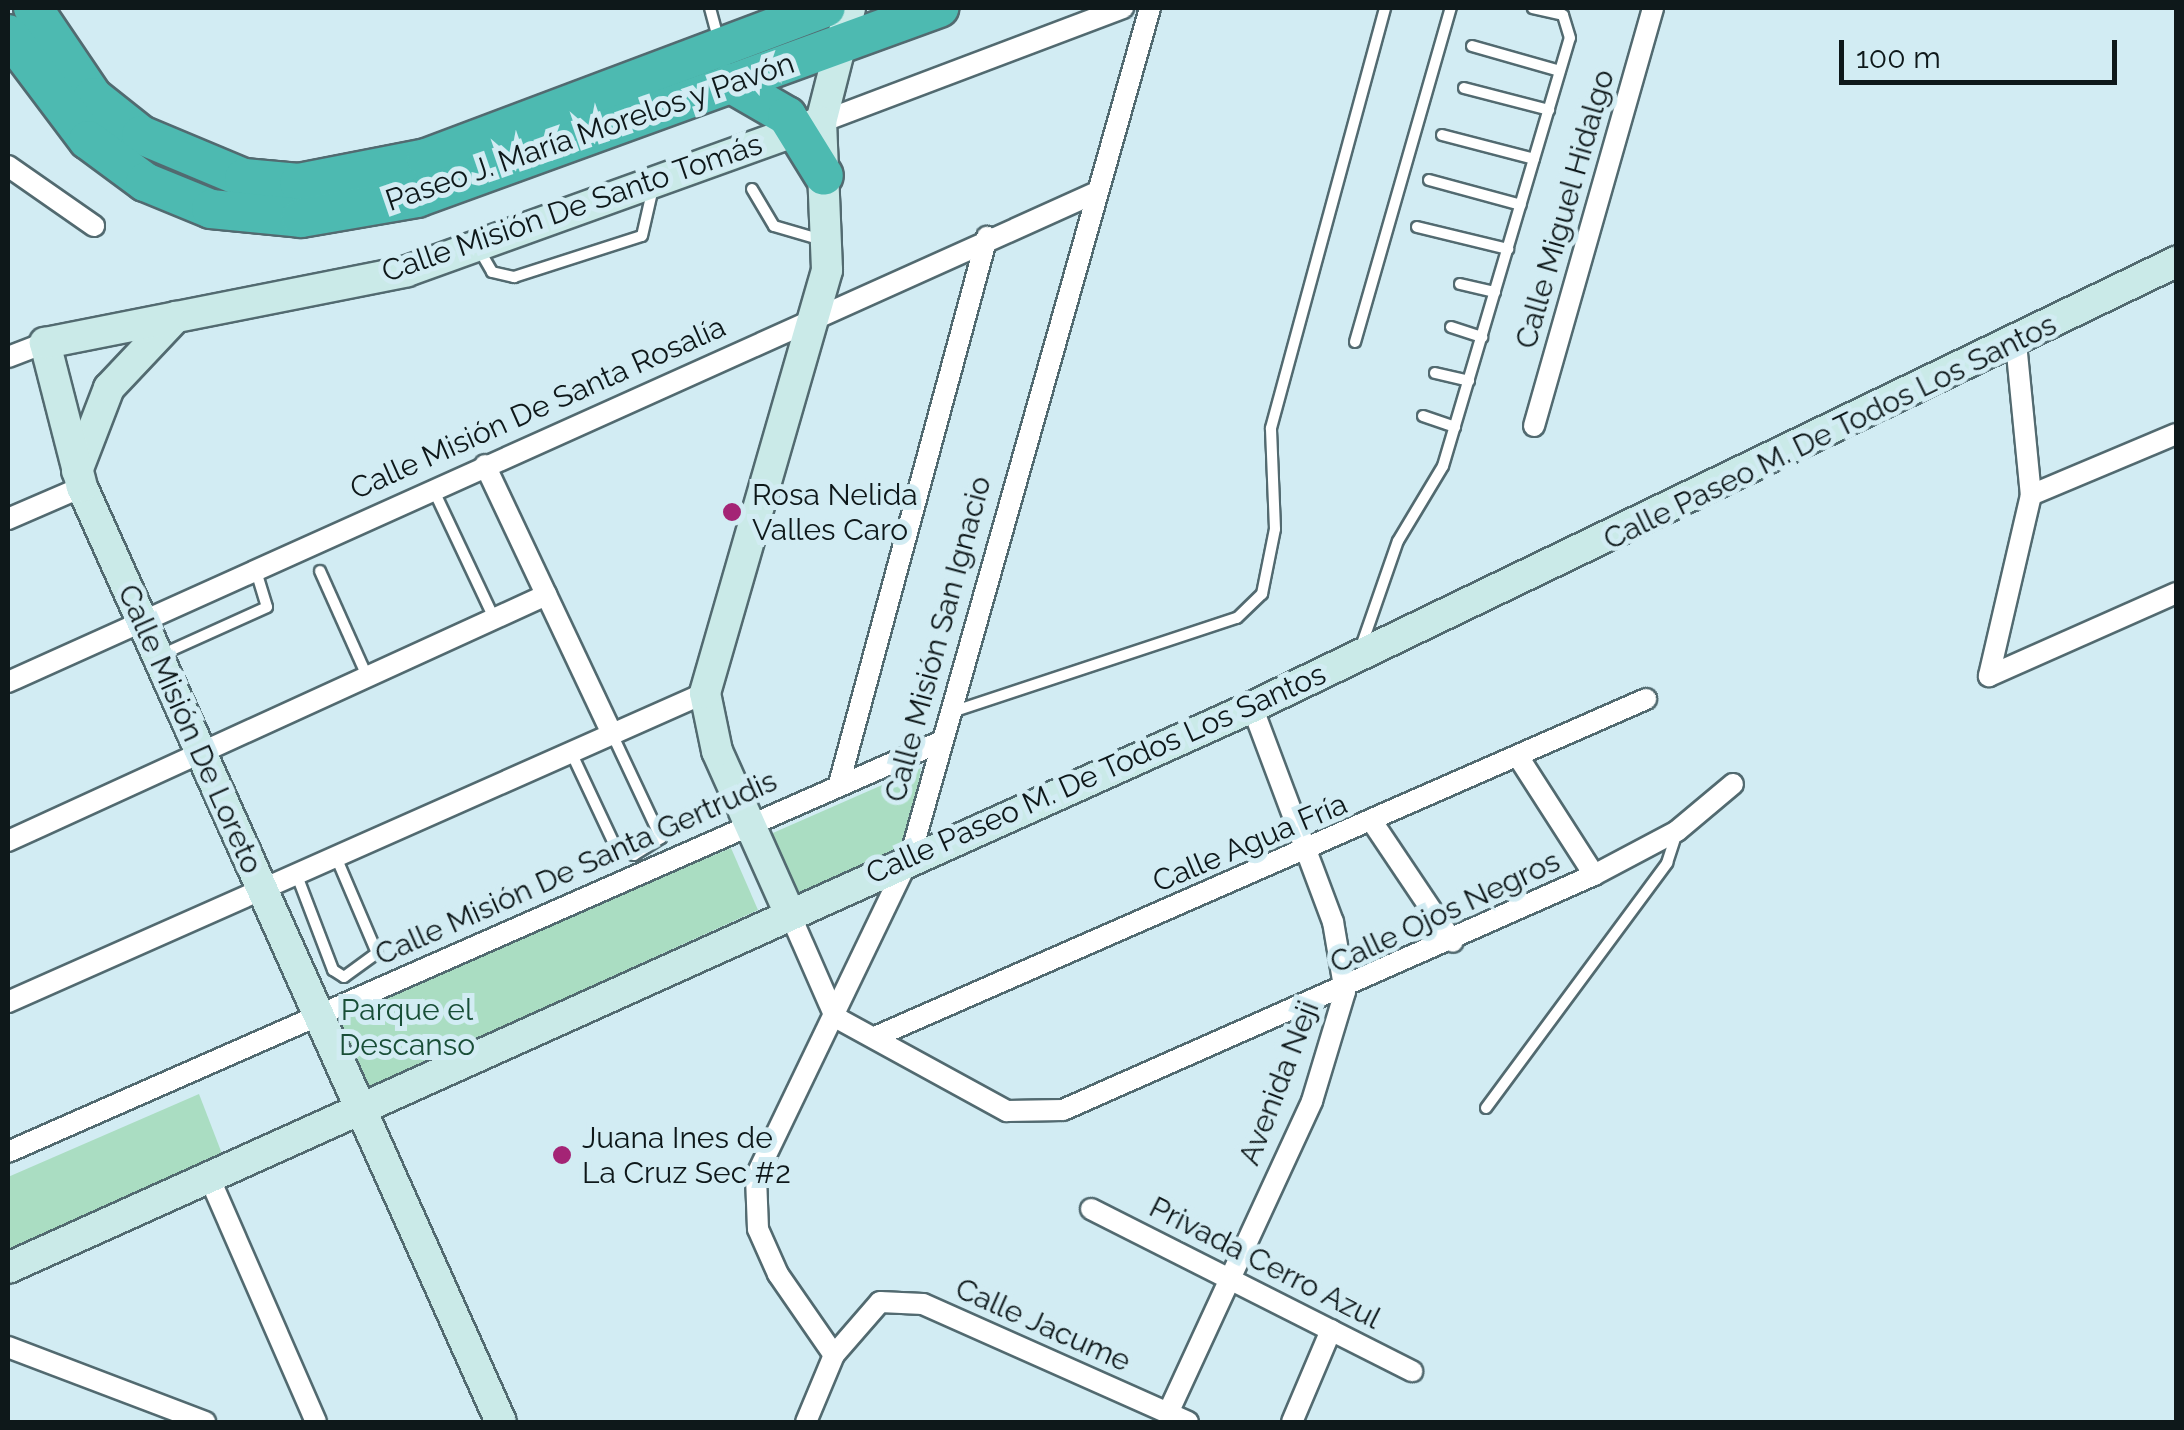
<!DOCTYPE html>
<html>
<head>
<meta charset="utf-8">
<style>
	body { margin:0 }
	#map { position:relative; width:2184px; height:1430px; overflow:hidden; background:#d2ecf3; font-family:Raleway,sans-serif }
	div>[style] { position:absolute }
	.green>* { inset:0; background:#aaddc2 }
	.roads { filter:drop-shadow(2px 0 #526a70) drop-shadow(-2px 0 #526a70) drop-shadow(0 2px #526a70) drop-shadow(0 -2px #526a70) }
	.lane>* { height:10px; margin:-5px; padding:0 5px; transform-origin:5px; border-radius:5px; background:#fff }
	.street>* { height:20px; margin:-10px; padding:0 10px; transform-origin:10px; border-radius:10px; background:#fff }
	.secondary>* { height:30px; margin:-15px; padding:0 15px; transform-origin:15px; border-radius:15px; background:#caeae8 }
	.highway>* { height:38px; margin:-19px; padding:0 19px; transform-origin:19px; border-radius:19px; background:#4dbab1 }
	.dots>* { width:28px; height:28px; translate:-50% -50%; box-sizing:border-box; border:5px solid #d2ecf3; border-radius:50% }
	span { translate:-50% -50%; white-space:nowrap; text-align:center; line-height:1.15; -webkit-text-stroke:10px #d2ecf3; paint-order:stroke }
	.street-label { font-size:30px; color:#0e181a }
	.poi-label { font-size:30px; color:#0e181a }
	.left { translate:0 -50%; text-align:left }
	.park-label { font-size:30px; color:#184e37 }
	.frame { position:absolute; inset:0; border:10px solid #0e181a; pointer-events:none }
	.scale { position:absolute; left:1839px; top:40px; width:278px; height:45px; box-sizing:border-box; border:5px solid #0e181a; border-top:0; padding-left:12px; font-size:30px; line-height:35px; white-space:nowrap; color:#0e181a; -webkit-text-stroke:8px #d2ecf3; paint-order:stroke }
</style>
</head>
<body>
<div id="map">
	<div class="green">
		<div style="clip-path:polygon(921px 768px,909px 842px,782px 903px,757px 840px)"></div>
		<div style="clip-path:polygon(731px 848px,758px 910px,363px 1090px,336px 1014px)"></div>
		<div style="clip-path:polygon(199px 1094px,224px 1159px,8px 1258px,8px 1177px)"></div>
	</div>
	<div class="roads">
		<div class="lane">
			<div style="left:710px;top:8px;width:31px;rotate:75deg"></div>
			<div style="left:1472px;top:46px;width:91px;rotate:15.9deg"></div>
			<div style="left:1464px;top:88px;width:88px;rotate:14.5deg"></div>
			<div style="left:1442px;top:135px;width:95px;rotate:14.6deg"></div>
			<div style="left:1429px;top:180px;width:95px;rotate:15.2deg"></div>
			<div style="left:752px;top:189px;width:43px;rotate:59.3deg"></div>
			<div style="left:774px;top:226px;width:50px;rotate:16.3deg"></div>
			<div style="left:1417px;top:227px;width:94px;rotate:13.6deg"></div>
			<div style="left:480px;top:251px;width:24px;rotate:60deg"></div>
			<div style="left:492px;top:272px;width:23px;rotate:13deg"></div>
			<div style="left:514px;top:277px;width:134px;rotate:-17.8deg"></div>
			<div style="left:642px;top:236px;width:49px;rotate:-77.1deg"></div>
			<div style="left:1460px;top:284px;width:36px;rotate:13deg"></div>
			<div style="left:1451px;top:327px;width:33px;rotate:18deg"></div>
			<div style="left:1355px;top:342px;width:348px;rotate:-74deg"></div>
			<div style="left:1435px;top:373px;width:35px;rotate:13deg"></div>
			<div style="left:1423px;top:416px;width:34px;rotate:19deg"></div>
			<div style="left:433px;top:489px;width:143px;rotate:64.7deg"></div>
			<div style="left:320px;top:571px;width:115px;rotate:65.9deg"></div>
			<div style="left:1361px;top:647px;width:112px;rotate:-70.8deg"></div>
			<div style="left:1398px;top:541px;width:87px;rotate:-59deg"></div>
			<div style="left:1443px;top:466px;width:446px;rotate:-73.5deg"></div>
			<div style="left:1570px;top:38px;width:24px;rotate:-107deg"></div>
			<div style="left:1563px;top:15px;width:31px;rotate:-167deg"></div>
			<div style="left:163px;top:654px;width:114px;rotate:-24.3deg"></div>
			<div style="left:267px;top:607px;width:39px;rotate:-107deg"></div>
			<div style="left:952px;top:712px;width:300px;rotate:-18.3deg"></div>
			<div style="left:1237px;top:618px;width:35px;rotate:-44deg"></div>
			<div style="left:1262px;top:594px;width:66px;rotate:-78.7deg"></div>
			<div style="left:1275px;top:529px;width:101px;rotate:-92.3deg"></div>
			<div style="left:1271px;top:428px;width:435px;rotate:-74.8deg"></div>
			<div style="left:570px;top:750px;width:110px;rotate:64.8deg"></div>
			<div style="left:617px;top:850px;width:18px;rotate:16deg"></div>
			<div style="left:634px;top:855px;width:32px;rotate:-32deg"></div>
			<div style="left:661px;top:838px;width:115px;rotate:-115.2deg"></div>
			<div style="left:296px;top:873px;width:104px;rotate:69.1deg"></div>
			<div style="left:333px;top:970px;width:13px;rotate:32deg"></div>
			<div style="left:344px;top:977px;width:41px;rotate:-36deg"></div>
			<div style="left:377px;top:953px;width:104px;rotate:-113.1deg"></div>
			<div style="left:1486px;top:1108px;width:305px;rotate:-53.5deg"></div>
			<div style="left:1667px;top:863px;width:33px;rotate:-72deg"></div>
		</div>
		<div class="street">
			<div style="left:821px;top:122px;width:323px;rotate:-20.7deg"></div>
			<div style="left:8px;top:166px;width:105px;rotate:34.9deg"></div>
			<div style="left:2016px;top:343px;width:153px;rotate:84.4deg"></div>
			<div style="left:2031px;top:495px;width:186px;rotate:103.1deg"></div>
			<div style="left:1989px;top:676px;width:205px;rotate:-23.9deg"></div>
			<div style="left:8px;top:357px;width:40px;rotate:-21deg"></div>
			<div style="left:1534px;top:426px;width:435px;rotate:-74.1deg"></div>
			<div style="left:485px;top:465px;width:293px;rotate:64.7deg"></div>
			<div style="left:2031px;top:495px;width:157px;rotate:-22.8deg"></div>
			<div style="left:8px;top:519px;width:81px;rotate:-23.4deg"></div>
			<div style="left:8px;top:682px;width:1192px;rotate:-24.22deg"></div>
			<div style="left:1519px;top:758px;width:139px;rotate:57.3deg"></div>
			<div style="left:839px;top:784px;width:567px;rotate:-74.86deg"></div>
			<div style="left:1373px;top:823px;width:143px;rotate:56.1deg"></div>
			<div style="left:8px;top:841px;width:592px;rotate:-24.57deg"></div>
			<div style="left:789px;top:912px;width:115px;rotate:66.3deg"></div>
			<div style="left:835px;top:1017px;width:196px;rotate:28.7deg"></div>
			<div style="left:1007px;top:1111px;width:56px;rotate:-1deg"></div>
			<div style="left:1063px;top:1110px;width:581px;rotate:-23.87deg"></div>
			<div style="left:1594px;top:875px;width:94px;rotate:-27.9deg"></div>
			<div style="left:1677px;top:831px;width:73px;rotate:-40deg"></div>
			<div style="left:8px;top:1002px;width:762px;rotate:-23.91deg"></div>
			<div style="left:875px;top:1037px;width:842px;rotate:-23.67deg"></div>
			<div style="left:8px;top:1152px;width:1018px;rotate:-23.75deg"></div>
			<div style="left:209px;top:1177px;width:267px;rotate:66.4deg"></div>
			<div style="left:1091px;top:1209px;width:360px;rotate:26.8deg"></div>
			<div style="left:8px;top:1347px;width:211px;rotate:20.8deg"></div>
			<div style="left:834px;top:1355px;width:70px;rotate:-49deg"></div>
			<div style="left:880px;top:1302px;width:43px;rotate:2.7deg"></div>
			<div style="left:923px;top:1304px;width:290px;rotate:24deg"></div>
			<div style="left:1168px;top:1413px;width:344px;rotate:-65.2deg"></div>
			<div style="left:1312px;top:1101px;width:114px;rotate:-73.2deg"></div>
			<div style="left:1345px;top:992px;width:71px;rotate:-99.7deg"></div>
			<div style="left:1333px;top:922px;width:230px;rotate:-110.6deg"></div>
			<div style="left:806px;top:1422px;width:73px;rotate:-67.3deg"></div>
			<div style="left:834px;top:1355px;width:98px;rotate:-124.7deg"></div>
			<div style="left:778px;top:1274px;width:49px;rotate:-114deg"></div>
			<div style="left:758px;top:1229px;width:53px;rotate:-92.2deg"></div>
			<div style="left:756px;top:1176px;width:357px;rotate:-64.3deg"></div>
			<div style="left:911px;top:854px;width:879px;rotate:-74.22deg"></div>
			<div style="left:1292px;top:1422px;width:100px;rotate:-67deg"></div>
		</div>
		<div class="secondary">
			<div style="left:77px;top:471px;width:89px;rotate:-68.9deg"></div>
			<div style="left:109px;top:388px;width:98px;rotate:-46.7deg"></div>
			<div style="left:789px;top:912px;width:176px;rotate:-114.1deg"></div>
			<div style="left:717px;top:751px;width:59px;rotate:-101.7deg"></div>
			<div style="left:705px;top:693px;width:440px;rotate:-73.9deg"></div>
			<div style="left:827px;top:270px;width:148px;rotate:-92.3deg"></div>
			<div style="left:821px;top:122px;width:118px;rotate:-75.7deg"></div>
			<div style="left:8px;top:1268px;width:1365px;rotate:-24.27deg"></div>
			<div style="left:1252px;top:707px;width:1026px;rotate:-25.72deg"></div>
			<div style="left:501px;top:1422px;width:1025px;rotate:-114.14deg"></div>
			<div style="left:82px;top:487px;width:149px;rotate:-104.4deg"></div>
			<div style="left:45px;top:343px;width:369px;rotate:-11.2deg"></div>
			<div style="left:407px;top:271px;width:440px;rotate:-19.8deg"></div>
		</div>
		<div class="highway">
			<div style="left:33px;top:8px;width:107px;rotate:56deg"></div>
			<div style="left:93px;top:97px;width:61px;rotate:38.4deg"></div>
			<div style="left:141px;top:135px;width:112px;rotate:22.7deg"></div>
			<div style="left:244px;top:178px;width:55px;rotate:5.2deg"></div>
			<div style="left:299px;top:183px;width:129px;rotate:-11.1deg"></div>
			<div style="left:426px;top:158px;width:427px;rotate:-20.6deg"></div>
			<div style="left:8px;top:34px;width:133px;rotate:53deg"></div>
			<div style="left:88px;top:140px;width:71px;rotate:36.4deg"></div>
			<div style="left:145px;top:182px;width:71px;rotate:22.2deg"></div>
			<div style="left:211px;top:209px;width:90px;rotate:5.7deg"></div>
			<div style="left:301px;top:218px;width:118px;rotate:-9.8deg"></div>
			<div style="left:417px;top:198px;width:556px;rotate:-20deg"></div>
			<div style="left:730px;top:83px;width:66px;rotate:30.1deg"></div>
			<div style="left:787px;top:116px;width:70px;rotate:58.3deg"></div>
		</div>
	</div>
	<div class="dots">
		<div style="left:732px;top:512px;background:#a42475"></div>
		<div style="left:562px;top:1155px;background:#a42475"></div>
	</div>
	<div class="street-label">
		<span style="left:590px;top:132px;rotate:-19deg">Paseo J. María Morelos y Pavón</span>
		<span style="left:572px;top:208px;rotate:-19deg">Calle Misión De Santo Tomás</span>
		<span style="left:1565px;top:209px;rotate:-74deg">Calle Miguel Hidalgo</span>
		<span style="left:538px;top:408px;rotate:-24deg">Calle Misión De Santa Rosalía</span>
		<span style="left:1830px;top:432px;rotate:-26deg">Calle Paseo M. De Todos Los Santos</span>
		<span style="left:938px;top:639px;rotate:-75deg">Calle Misión San Ignacio</span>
		<span style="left:190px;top:729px;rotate:66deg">Calle Misión De Loreto</span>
		<span style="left:1096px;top:774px;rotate:-24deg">Calle Paseo M. De Todos Los Santos</span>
		<span style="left:1250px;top:843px;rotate:-23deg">Calle Agua Fría</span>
		<span style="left:576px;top:868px;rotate:-24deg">Calle Misión De Santa Gertrudis</span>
		<span style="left:1445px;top:912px;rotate:-25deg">Calle Ojos Negros</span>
		<span style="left:1279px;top:1083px;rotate:-69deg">Avenida Neji</span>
		<span style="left:1265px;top:1263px;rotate:27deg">Privada Cerro Azul</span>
		<span style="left:1043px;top:1325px;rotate:24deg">Calle Jacume</span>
	</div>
	<div class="poi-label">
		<span class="left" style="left:752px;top:512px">Rosa Nelida<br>Valles Caro</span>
		<span class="left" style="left:582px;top:1155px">Juana Ines de<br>La Cruz Sec #2</span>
	</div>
	<div class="park-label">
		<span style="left:407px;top:1027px">Parque el<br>Descanso</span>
	</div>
	<div class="frame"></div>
	<div class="scale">100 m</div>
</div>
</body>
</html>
